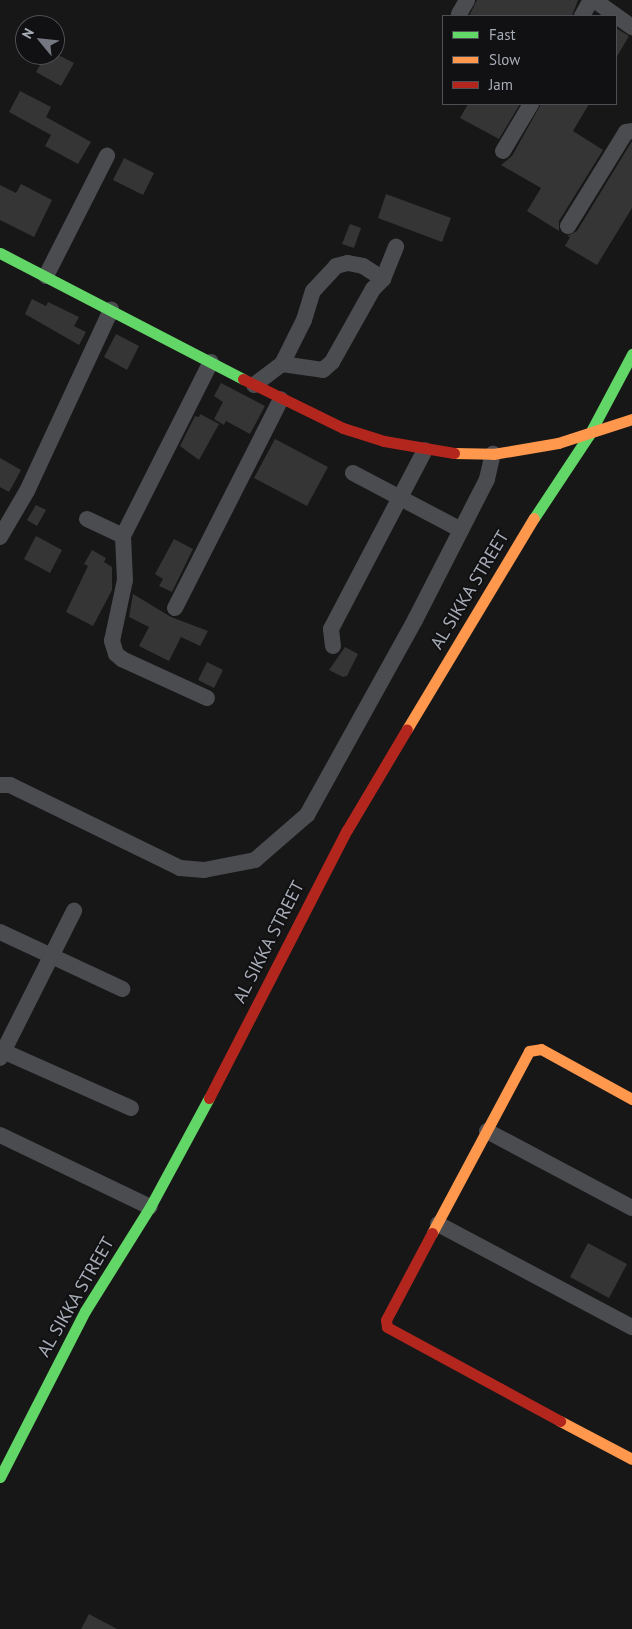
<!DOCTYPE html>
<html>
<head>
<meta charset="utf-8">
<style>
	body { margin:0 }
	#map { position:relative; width:632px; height:1629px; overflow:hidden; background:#171717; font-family:"PT Sans",sans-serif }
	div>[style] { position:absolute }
	.building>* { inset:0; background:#353536 }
	.street>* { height:16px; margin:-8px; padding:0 8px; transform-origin:8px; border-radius:8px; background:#4b4c50 }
	.fast>* { height:11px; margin:-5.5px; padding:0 5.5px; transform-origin:5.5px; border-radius:5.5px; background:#63d668 }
	.slow>* { height:11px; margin:-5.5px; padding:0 5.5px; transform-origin:5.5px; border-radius:5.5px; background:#ff974d }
	.jam>* { height:11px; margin:-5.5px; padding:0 5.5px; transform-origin:5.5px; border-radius:5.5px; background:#b3261e }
	span { translate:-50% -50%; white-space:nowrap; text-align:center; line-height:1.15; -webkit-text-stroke:4px #111113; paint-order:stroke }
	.street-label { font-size:18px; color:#a8adb8 }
	.legend { position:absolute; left:442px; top:15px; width:175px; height:90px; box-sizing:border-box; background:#111113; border:1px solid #4d4f55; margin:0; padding:6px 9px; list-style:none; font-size:15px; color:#a8adb8 }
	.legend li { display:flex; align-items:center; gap:10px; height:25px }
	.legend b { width:25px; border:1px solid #4d4f55 }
	.north { position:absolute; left:15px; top:15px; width:50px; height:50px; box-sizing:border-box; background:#111113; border:1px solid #4d4f55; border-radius:50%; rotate:298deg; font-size:14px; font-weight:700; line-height:20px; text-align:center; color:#a8adb8 }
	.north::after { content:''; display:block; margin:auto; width:18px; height:22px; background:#757880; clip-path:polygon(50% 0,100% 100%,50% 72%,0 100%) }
</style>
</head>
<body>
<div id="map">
	<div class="building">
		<div style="clip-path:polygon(477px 0,578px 0,572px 16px,469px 16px)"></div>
		<div style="clip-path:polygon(616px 28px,629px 36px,616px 58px)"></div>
		<div style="clip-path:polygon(46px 55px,58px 55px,74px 63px,61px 86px,36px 72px)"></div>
		<div style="clip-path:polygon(20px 91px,51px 107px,46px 117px,91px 142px,78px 164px,45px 146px,51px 135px,9px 112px)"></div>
		<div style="clip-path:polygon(468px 104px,520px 104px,499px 139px,460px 118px)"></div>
		<div style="clip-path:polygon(541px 104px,589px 104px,573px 131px,603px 150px,559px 221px,559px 231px,527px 211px,541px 188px,501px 165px,512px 156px)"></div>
		<div style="clip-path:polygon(632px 141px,632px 208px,597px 265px,565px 246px,570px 237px,567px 236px,577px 231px)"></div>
		<div style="clip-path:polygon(124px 158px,154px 173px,143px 195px,113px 180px)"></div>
		<div style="clip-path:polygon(21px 184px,52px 200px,34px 237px,0 220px,0 185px,16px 193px)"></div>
		<div style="clip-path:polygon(386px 194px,451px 218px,442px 242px,378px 218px)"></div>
		<div style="clip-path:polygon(350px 224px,361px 228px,354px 248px,342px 244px)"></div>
		<div style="clip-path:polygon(32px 299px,46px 306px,48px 302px,79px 317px,74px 326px,86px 332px,79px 345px,25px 314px)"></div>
		<div style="clip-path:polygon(116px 334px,139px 346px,127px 370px,104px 357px)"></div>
		<div style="clip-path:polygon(221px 383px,265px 406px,250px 434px,226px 421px,224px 425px,214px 419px,223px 402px,214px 396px)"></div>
		<div style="clip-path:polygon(200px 414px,219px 424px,199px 460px,180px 446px,195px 416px,199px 417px)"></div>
		<div style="clip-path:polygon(275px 439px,328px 467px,307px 506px,254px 478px)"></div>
		<div style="clip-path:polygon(0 458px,21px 470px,9px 492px,0 487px)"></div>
		<div style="clip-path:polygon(36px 505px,46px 510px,37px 526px,27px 520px)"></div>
		<div style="clip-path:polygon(36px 536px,62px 550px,50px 573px,24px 559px)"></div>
		<div style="clip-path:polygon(174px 539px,193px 549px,172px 592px,159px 586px,163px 579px,155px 574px)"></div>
		<div style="clip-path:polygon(92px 550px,106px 558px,104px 562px,112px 567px,112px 590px,93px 626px,66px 612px,88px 566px,84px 564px)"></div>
		<div style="clip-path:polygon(133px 594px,171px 617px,208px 631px,200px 646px,181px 637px,169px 661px,139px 646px,149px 627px,129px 617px)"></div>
		<div style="clip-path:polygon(345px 647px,358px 654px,347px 676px,343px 677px,329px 670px)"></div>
		<div style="clip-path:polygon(207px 662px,223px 670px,214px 688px,198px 680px)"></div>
		<div style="clip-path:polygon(588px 1243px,627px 1264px,609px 1298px,570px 1277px)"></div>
		<div style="clip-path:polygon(89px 1614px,117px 1629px,81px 1629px)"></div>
	</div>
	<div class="street">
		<div style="left:594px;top:0;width:47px;rotate:35.4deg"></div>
		<div style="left:459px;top:14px;width:16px;rotate:-60deg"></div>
		<div style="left:582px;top:16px;width:18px;rotate:-61deg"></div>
		<div style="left:503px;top:151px;width:55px;rotate:-59.2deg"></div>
		<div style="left:568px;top:226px;width:110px;rotate:-58.3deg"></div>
		<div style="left:626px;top:132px;width:6px;rotate:-9deg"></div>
		<div style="left:46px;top:276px;width:135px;rotate:-63.1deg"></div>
		<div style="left:282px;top:364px;width:41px;rotate:8.3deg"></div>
		<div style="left:323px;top:370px;width:12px;rotate:-42deg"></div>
		<div style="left:332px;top:362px;width:84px;rotate:-60.7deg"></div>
		<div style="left:373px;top:289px;width:14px;rotate:-45deg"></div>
		<div style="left:383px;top:279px;width:35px;rotate:-68deg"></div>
		<div style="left:254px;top:385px;width:35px;rotate:-37deg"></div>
		<div style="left:282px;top:364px;width:49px;rotate:-63.4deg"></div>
		<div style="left:304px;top:320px;width:30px;rotate:-73deg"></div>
		<div style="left:313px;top:291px;width:34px;rotate:-47deg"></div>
		<div style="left:336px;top:266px;width:12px;rotate:-14deg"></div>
		<div style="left:348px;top:263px;width:15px;rotate:11deg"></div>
		<div style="left:363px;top:266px;width:24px;rotate:33deg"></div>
		<div style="left:353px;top:473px;width:122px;rotate:27.8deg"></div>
		<div style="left:87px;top:519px;width:40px;rotate:25deg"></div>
		<div style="left:0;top:537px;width:53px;rotate:-59.6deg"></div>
		<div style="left:27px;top:491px;width:200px;rotate:-65.1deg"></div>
		<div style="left:175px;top:608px;width:234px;rotate:-63.1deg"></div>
		<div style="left:333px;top:646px;width:17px;rotate:-97deg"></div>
		<div style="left:331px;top:629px;width:202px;rotate:-62.3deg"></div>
		<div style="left:207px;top:698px;width:94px;rotate:-155.4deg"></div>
		<div style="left:122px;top:659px;width:8px;rotate:-140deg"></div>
		<div style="left:116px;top:654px;width:14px;rotate:-107deg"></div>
		<div style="left:112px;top:641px;width:62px;rotate:-78deg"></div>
		<div style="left:125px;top:580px;width:44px;rotate:-92.6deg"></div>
		<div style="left:123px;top:536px;width:195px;rotate:-63.2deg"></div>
		<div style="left:0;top:785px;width:10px"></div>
		<div style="left:10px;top:785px;width:189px;rotate:26deg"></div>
		<div style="left:180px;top:868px;width:24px;rotate:5deg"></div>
		<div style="left:204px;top:870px;width:52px;rotate:-11.1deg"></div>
		<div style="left:255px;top:860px;width:69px;rotate:-40.9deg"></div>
		<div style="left:307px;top:815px;width:223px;rotate:-61deg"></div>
		<div style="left:415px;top:620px;width:158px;rotate:-62.9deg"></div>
		<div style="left:487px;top:479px;width:26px;rotate:-77deg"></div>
		<div style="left:0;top:932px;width:135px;rotate:25deg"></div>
		<div style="left:3px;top:1051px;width:140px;rotate:24deg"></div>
		<div style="left:0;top:1058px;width:165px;rotate:-63.3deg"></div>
		<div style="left:487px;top:1131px;width:164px;rotate:28deg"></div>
		<div style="left:0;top:1135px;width:166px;rotate:25.6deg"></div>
		<div style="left:438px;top:1224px;width:220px;rotate:28deg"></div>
	</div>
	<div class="fast">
		<div style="left:0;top:253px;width:274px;rotate:27.4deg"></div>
		<div style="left:534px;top:518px;width:100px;rotate:-56.5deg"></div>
		<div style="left:589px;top:435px;width:92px;rotate:-62deg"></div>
		<div style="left:0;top:1477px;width:186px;rotate:-62.9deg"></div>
		<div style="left:85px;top:1311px;width:123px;rotate:-58deg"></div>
		<div style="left:150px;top:1207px;width:124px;rotate:-61.6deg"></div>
	</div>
	<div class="slow">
		<div style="left:454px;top:453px;width:39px;rotate:1deg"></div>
		<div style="left:493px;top:454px;width:66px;rotate:-9.6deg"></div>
		<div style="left:558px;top:443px;width:78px;rotate:-18deg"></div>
		<div style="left:407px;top:729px;width:246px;rotate:-59deg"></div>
		<div style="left:432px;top:1233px;width:206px;rotate:-61.9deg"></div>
		<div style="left:529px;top:1051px;width:12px;rotate:-9deg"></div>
		<div style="left:541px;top:1049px;width:104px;rotate:28.8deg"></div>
		<div style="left:560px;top:1421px;width:81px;rotate:27.8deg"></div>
	</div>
	<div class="jam">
		<div style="left:243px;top:379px;width:111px;rotate:26.1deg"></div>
		<div style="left:343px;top:428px;width:43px;rotate:17.6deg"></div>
		<div style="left:384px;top:441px;width:71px;rotate:9.7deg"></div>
		<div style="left:209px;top:1098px;width:301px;rotate:-62.8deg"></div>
		<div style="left:347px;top:830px;width:117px;rotate:-59.3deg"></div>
		<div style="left:432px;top:1233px;width:98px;rotate:117.9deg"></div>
		<div style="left:386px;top:1320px;width:7px;rotate:82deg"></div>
		<div style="left:387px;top:1327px;width:197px;rotate:28.5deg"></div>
	</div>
	<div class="street-label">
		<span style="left:470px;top:590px;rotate:-59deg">AL SIKKA STREET</span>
		<span style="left:269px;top:942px;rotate:-63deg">AL SIKKA STREET</span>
		<span style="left:76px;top:1297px;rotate:-60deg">AL SIKKA STREET</span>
	</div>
	<ul class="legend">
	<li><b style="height:6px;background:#63d668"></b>Fast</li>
	<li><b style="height:6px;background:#ff974d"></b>Slow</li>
	<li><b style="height:6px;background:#b3261e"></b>Jam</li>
	</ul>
	<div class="north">N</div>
</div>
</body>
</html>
